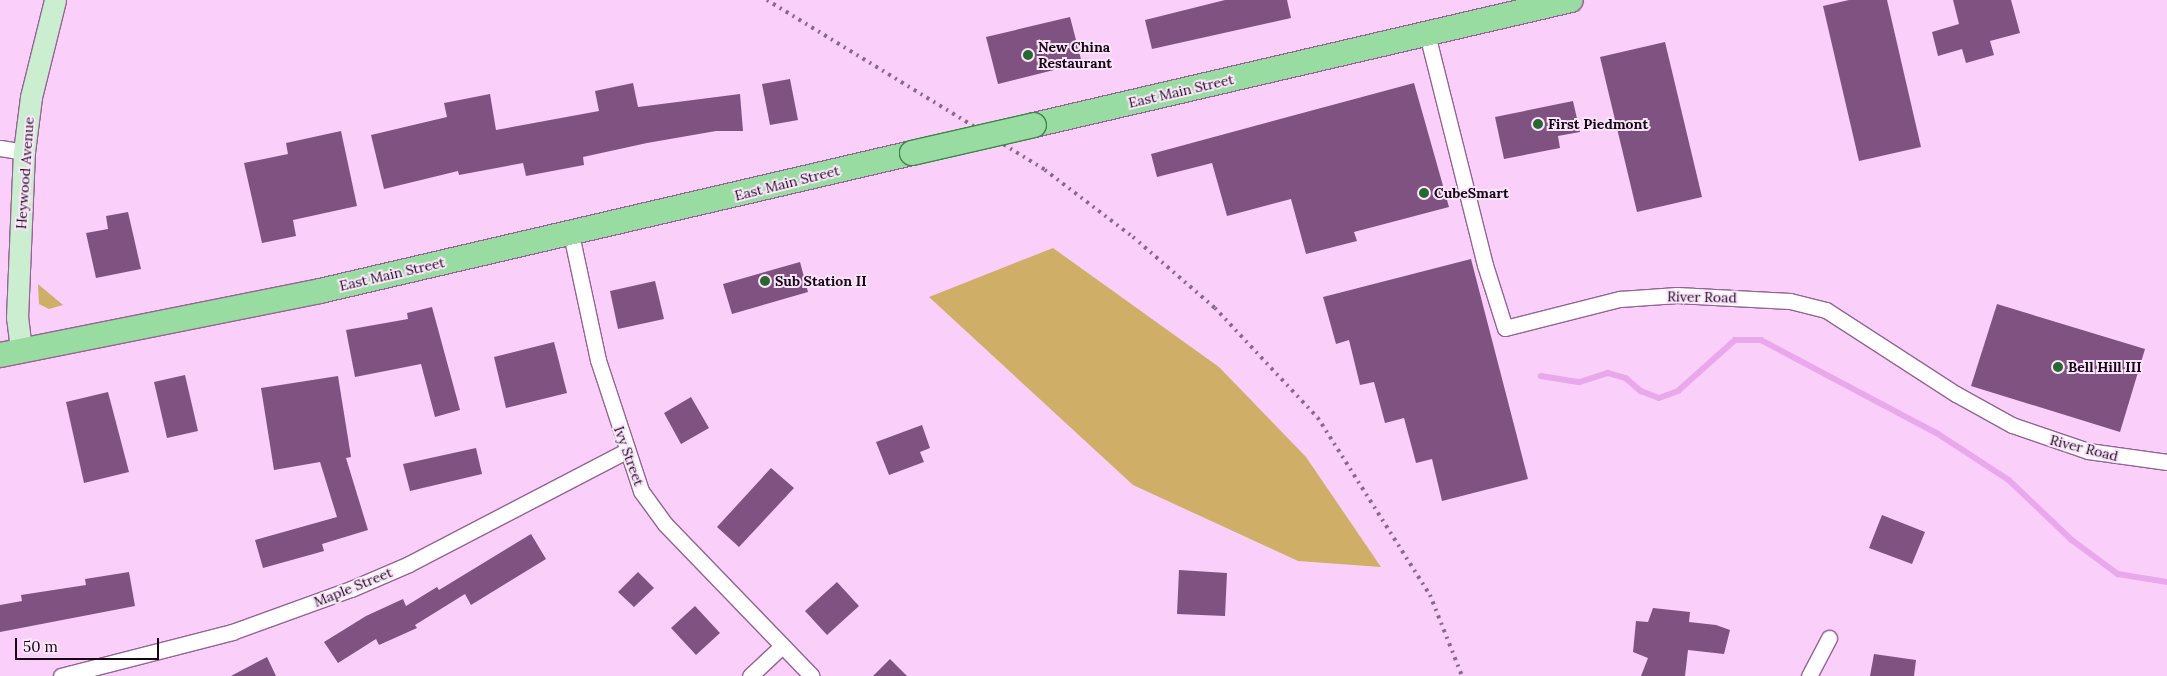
<!DOCTYPE html>
<html>
<head>
<meta charset="utf-8">
<style>
	body { margin:0 }
	#map { position:relative; width:2167px; height:676px; overflow:hidden; background:#facffa; font-family:Lora,serif }
	div>[style] { position:absolute }
	.green>* { inset:0; background:#cfaf68 }
	.stream>* { height:5.5px; margin:-2.75px; padding:0 2.75px; transform-origin:2.75px; border-radius:2.75px; background:#e9a8eb }
	.building>* { inset:0; background:#805281 }
	.roads { filter:drop-shadow(1px 0 #936494) drop-shadow(-1px 0 #936494) drop-shadow(0 1px #936494) drop-shadow(0 -1px #936494) }
	.street>* { height:15px; margin:-7.5px; padding:0 7.5px; transform-origin:7.5px; border-radius:7.5px; background:#fff }
	.secondary>* { height:21px; margin:-10.5px; padding:0 10.5px; transform-origin:10.5px; border-radius:10.5px; background:#cceed0 }
	.primary>* { height:24px; margin:-12px; padding:0 12px; transform-origin:12px; border-radius:12px; background:#98dca1 }
	.rail>* { height:4px; margin-top:-2px; transform-origin:0; background:repeating-linear-gradient(90deg,#866886 0 2.5px,transparent 0 7.5px) }
	.bridges { filter:drop-shadow(1px 0 #3f8248) drop-shadow(-1px 0 #3f8248) drop-shadow(0 1px #3f8248) drop-shadow(0 -1px #3f8248) }
	.primary-bridge>* { height:24px; margin:-12px; padding:0 12px; transform-origin:12px; border-radius:12px; background:#98dca1 }
	.dots>* { width:14px; height:14px; translate:-50% -50%; box-sizing:border-box; border:2px solid #fae5fa; border-radius:50% }
	span { translate:-50% -50%; white-space:nowrap; text-align:center; line-height:1.15; -webkit-text-stroke:4px #fae5fa; paint-order:stroke }
	.poi-label { font-size:14px; color:#170617; font-weight:700 }
	.left { translate:0 -50%; text-align:left }
	.street-label { font-size:14px; color:#170617 }
	.scale { position:absolute; left:15px; top:638px; width:144px; height:22px; box-sizing:border-box; border:2px solid #170617; border-top:0; padding-left:6px; font-size:15px; line-height:18px; white-space:nowrap; color:#170617; -webkit-text-stroke:4px #fae5fa; paint-order:stroke }
</style>
</head>
<body>
<div id="map">
	<div class="green">
		<div style="clip-path:polygon(1053px 248px,1219px 367px,1306px 457px,1381px 567px,1298px 561px,1133px 485px,929px 297px)"></div>
		<div style="clip-path:polygon(38px 284px,63px 305px,49px 309px,39px 304px)"></div>
	</div>
	<div class="stream">
		<div style="left:1541px;top:376px;width:39px;rotate:9deg"></div>
		<div style="left:1580px;top:382px;width:29px;rotate:-18deg"></div>
		<div style="left:1608px;top:373px;width:19px;rotate:16deg"></div>
		<div style="left:1626px;top:378px;width:20px;rotate:41deg"></div>
		<div style="left:1641px;top:391px;width:19px;rotate:21deg"></div>
		<div style="left:1659px;top:398px;width:20px;rotate:-20deg"></div>
		<div style="left:1678px;top:391px;width:76px;rotate:-41.8deg"></div>
		<div style="left:1735px;top:340px;width:26px"></div>
		<div style="left:1761px;top:340px;width:199px;rotate:27.9deg"></div>
		<div style="left:1937px;top:433px;width:86px;rotate:33.1deg"></div>
		<div style="left:2009px;top:480px;width:87px;rotate:43.6deg"></div>
		<div style="left:2072px;top:540px;width:57px;rotate:36.5deg"></div>
		<div style="left:2118px;top:574px;width:50px;rotate:9.3deg"></div>
	</div>
	<div class="building">
		<div style="clip-path:polygon(1225px 0,1287px 0,1291px 18px,1152px 49px,1145px 20px)"></div>
		<div style="clip-path:polygon(1849px 0,1887px 0,1921px 147px,1859px 161px,1823px 6px)"></div>
		<div style="clip-path:polygon(1953px 0,2011px 0,2020px 33px,1990px 41px,1994px 55px,1966px 63px,1962px 49px,1938px 56px,1932px 32px,1959px 24px)"></div>
		<div style="clip-path:polygon(1070px 17px,1082px 63px,998px 84px,986px 37px)"></div>
		<div style="clip-path:polygon(1665px 42px,1702px 197px,1637px 212px,1600px 57px)"></div>
		<div style="clip-path:polygon(790px 79px,798px 120px,770px 125px,762px 84px)"></div>
		<div style="clip-path:polygon(633px 83px,638px 107px,740px 94px,743px 131px,716px 131px,647px 143px,583px 157px,584px 165px,526px 176px,523px 163px,459px 175px,458px 171px,384px 189px,371px 135px,447px 117px,444px 103px,490px 94px,496px 130px,599px 111px,595px 91px)"></div>
		<div style="clip-path:polygon(1414px 83px,1449px 207px,1354px 232px,1357px 241px,1306px 254px,1291px 199px,1227px 216px,1212px 163px,1157px 177px,1151px 154px)"></div>
		<div style="clip-path:polygon(1573px 101px,1580px 132px,1558px 136px,1560px 148px,1504px 159px,1495px 117px)"></div>
		<div style="clip-path:polygon(341px 131px,357px 206px,293px 220px,296px 236px,262px 243px,244px 163px,288px 154px,286px 143px)"></div>
		<div style="clip-path:polygon(128px 212px,141px 269px,96px 278px,86px 233px,108px 229px,106px 216px)"></div>
		<div style="clip-path:polygon(1471px 259px,1528px 479px,1442px 501px,1432px 459px,1416px 463px,1404px 418px,1385px 423px,1374px 382px,1360px 385px,1349px 340px,1336px 344px,1323px 297px)"></div>
		<div style="clip-path:polygon(800px 262px,808px 292px,732px 314px,723px 284px)"></div>
		<div style="clip-path:polygon(655px 281px,664px 319px,618px 329px,610px 291px)"></div>
		<div style="clip-path:polygon(1997px 304px,2145px 349px,2120px 432px,1971px 386px)"></div>
		<div style="clip-path:polygon(432px 307px,460px 410px,435px 417px,421px 364px,355px 377px,346px 330px,408px 319px,407px 313px)"></div>
		<div style="clip-path:polygon(554px 342px,567px 393px,506px 408px,494px 357px)"></div>
		<div style="clip-path:polygon(185px 375px,198px 431px,167px 438px,154px 382px)"></div>
		<div style="clip-path:polygon(338px 376px,351px 457px,346px 458px,368px 530px,322px 544px,324px 551px,263px 568px,255px 540px,337px 517px,320px 462px,274px 470px,261px 388px)"></div>
		<div style="clip-path:polygon(108px 392px,129px 472px,84px 483px,66px 402px)"></div>
		<div style="clip-path:polygon(691px 397px,709px 428px,681px 444px,664px 413px)"></div>
		<div style="clip-path:polygon(922px 425px,930px 448px,920px 452px,924px 462px,889px 475px,876px 442px)"></div>
		<div style="clip-path:polygon(476px 448px,482px 474px,410px 491px,403px 464px)"></div>
		<div style="clip-path:polygon(771px 468px,794px 488px,739px 547px,717px 527px)"></div>
		<div style="clip-path:polygon(1882px 515px,1925px 532px,1912px 564px,1869px 548px)"></div>
		<div style="clip-path:polygon(531px 534px,546px 559px,471px 605px,465px 594px,415px 625px,417px 628px,379px 645px,376px 639px,338px 663px,324px 642px,366px 616px,403px 599px,406px 606px,437px 587px,439px 590px)"></div>
		<div style="clip-path:polygon(1179px 570px,1227px 573px,1225px 616px,1177px 614px)"></div>
		<div style="clip-path:polygon(129px 572px,135px 606px,0 632px,0 605px,22px 601px,21px 595px,86px 585px,85px 579px)"></div>
		<div style="clip-path:polygon(638px 572px,654px 588px,634px 607px,618px 592px)"></div>
		<div style="clip-path:polygon(837px 582px,859px 606px,827px 635px,805px 611px)"></div>
		<div style="clip-path:polygon(695px 606px,720px 633px,696px 655px,671px 628px)"></div>
		<div style="clip-path:polygon(1653px 608px,1690px 612px,1689px 622px,1716px 625px,1730px 630px,1724px 654px,1688px 650px,1685px 676px,1641px 676px,1648px 658px,1633px 652px,1636px 621px,1648px 622px)"></div>
		<div style="clip-path:polygon(1874px 654px,1916px 660px,1914px 676px,1870px 676px)"></div>
		<div style="clip-path:polygon(267px 657px,276px 676px,231px 676px)"></div>
		<div style="clip-path:polygon(890px 659px,907px 676px,873px 676px)"></div>
	</div>
	<div class="roads">
		<div class="street">
			<div style="left:1427px;top:34px;width:238px;rotate:75.9deg"></div>
			<div style="left:1485px;top:265px;width:66px;rotate:72.4deg"></div>
			<div style="left:1505px;top:328px;width:119px;rotate:-14.2deg"></div>
			<div style="left:1620px;top:299px;width:57px;rotate:-4deg"></div>
			<div style="left:1677px;top:295px;width:113px;rotate:3deg"></div>
			<div style="left:1790px;top:301px;width:37px;rotate:14deg"></div>
			<div style="left:1826px;top:310px;width:155px;rotate:32.9deg"></div>
			<div style="left:1956px;top:394px;width:64px;rotate:29deg"></div>
			<div style="left:2012px;top:425px;width:80px;rotate:18.9deg"></div>
			<div style="left:2088px;top:451px;width:80px;rotate:7.9deg"></div>
			<div style="left:0;top:148px;width:24px;rotate:9deg"></div>
			<div style="left:571px;top:234px;width:129px;rotate:77.9deg"></div>
			<div style="left:598px;top:360px;width:138px;rotate:71.8deg"></div>
			<div style="left:641px;top:491px;width:41px;rotate:54deg"></div>
			<div style="left:665px;top:524px;width:211px;rotate:46deg"></div>
			<div style="left:61px;top:676px;width:177px;rotate:-14.4deg"></div>
			<div style="left:232px;top:632px;width:127px;rotate:-19.9deg"></div>
			<div style="left:351px;top:589px;width:63px;rotate:-23.3deg"></div>
			<div style="left:409px;top:564px;width:245px;rotate:-27.5deg"></div>
			<div style="left:750px;top:676px;width:44px;rotate:-43.2deg"></div>
			<div style="left:1809px;top:676px;width:43px;rotate:-62.2deg"></div>
		</div>
		<div class="secondary">
			<div style="left:21px;top:349px;width:31px;rotate:-97deg"></div>
			<div style="left:17px;top:318px;width:166px;rotate:-87.6deg"></div>
			<div style="left:24px;top:152px;width:55px;rotate:-82.7deg"></div>
			<div style="left:31px;top:97px;width:100px;rotate:-76.1deg"></div>
		</div>
		<div class="primary">
			<div style="left:1034px;top:125px;width:551px;rotate:-13.1deg"></div>
			<div style="left:0;top:355px;width:326px;rotate:-11.3deg"></div>
			<div style="left:320px;top:291px;width:608px;rotate:-13.12deg"></div>
		</div>
	</div>
	<div class="rail">
		<div style="left:767px;top:0;width:326px;rotate:31.4deg"></div>
		<div style="left:1045px;top:170px;width:111px;rotate:37.3deg"></div>
		<div style="left:1133px;top:237px;width:108px;rotate:40.9deg"></div>
		<div style="left:1215px;top:308px;width:151px;rotate:46.9deg"></div>
		<div style="left:1318px;top:418px;width:209px;rotate:57.7deg"></div>
		<div style="left:1430px;top:595px;width:87px;rotate:68.4deg"></div>
	</div>
	<div class="bridges">
		<div class="primary-bridge">
			<div style="left:912px;top:153px;width:125px;rotate:-12.9deg"></div>
		</div>
	</div>
	<div class="dots">
		<div style="left:1028px;top:55px;background:#28672f"></div>
		<div style="left:1538px;top:124px;background:#28672f"></div>
		<div style="left:1424px;top:193px;background:#28672f"></div>
		<div style="left:765px;top:281px;background:#28672f"></div>
		<div style="left:2058px;top:367px;background:#28672f"></div>
	</div>
	<div class="poi-label">
		<span class="left" style="left:1038px;top:55px">New China<br>Restaurant</span>
		<span class="left" style="left:1548px;top:124px">First Piedmont</span>
		<span class="left" style="left:1434px;top:193px">CubeSmart</span>
		<span class="left" style="left:775px;top:281px">Sub Station II</span>
		<span class="left" style="left:2068px;top:367px">Bell Hill III</span>
	</div>
	<div class="street-label">
		<span style="left:1181px;top:91px;rotate:-13deg">East Main Street</span>
		<span style="left:25px;top:173px;rotate:-86deg">Heywood Avenue</span>
		<span style="left:787px;top:183px;rotate:-14deg">East Main Street</span>
		<span style="left:392px;top:274px;rotate:-13deg">East Main Street</span>
		<span style="left:1702px;top:297px;rotate:1deg">River Road</span>
		<span style="left:2084px;top:448px;rotate:14deg">River Road</span>
		<span style="left:629px;top:456px;rotate:70deg">Ivy Street</span>
		<span style="left:353px;top:587px;rotate:-22deg">Maple Street</span>
	</div>
	<div class="scale">50 m</div>
</div>
</body>
</html>
